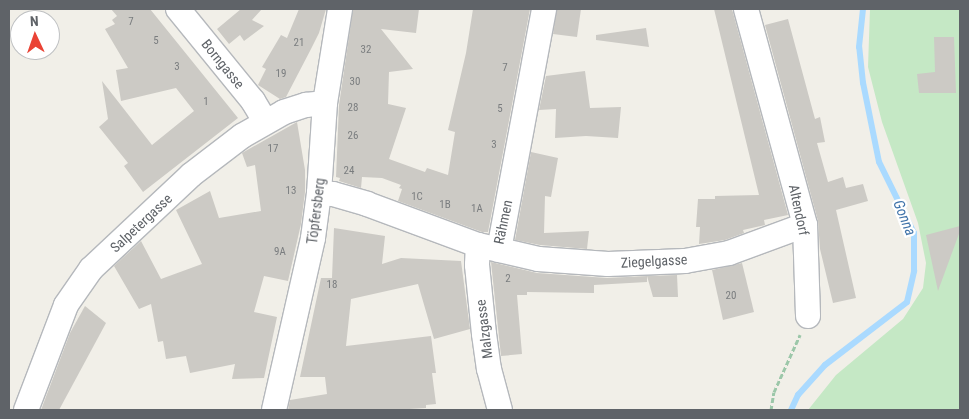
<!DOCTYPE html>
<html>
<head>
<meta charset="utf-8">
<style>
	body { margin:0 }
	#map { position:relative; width:969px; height:419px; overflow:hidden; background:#f1efe8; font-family:"Roboto Condensed",sans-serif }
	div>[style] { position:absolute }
	.green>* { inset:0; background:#c5e8c5 }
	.stream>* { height:6px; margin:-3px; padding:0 3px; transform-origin:3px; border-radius:3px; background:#aadaff }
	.building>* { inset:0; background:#cccac5 }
	.path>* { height:3px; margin-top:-1.5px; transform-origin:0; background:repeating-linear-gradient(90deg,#9cc7a9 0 5px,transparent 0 7.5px) }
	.roads { filter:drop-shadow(1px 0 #b5b8bc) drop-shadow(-1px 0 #b5b8bc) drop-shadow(0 1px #b5b8bc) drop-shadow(0 -1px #b5b8bc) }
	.street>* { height:24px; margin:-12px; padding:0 12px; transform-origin:12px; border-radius:12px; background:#fff }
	span { translate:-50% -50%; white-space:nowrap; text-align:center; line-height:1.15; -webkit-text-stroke:4.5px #fff; paint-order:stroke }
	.number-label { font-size:11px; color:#7a7d7f }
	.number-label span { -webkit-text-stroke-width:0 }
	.street-label { font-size:14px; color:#5f6368 }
	.water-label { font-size:15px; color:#4174aa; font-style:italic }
	.frame { position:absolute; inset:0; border:10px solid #5f6368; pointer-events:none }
	.north { position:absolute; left:10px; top:10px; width:50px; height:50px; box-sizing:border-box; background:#fff; border:1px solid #bfc1c3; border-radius:50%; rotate:357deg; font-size:14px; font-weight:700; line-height:20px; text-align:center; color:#5f6368 }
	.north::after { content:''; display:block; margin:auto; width:18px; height:22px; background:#ea4335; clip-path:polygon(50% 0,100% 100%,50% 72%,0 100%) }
</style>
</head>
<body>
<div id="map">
	<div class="green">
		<div style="clip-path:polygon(870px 9px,960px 9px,960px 410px,808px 410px,836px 375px,903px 319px,923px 288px,926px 263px,918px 223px,882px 122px,868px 67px)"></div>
	</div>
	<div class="stream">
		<div style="left:791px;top:410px;width:17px;rotate:-65deg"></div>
		<div style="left:798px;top:395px;width:40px;rotate:-48deg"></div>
		<div style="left:825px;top:365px;width:103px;rotate:-37.5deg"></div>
		<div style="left:907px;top:302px;width:32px;rotate:-77deg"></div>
		<div style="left:914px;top:271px;width:38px;rotate:-90deg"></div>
		<div style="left:914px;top:233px;width:79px;rotate:-116.2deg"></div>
		<div style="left:879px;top:162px;width:81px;rotate:-101.4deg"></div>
		<div style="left:863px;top:83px;width:36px;rotate:-96deg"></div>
		<div style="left:859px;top:47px;width:38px;rotate:-84deg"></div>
	</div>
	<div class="building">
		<div style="clip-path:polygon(111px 9px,150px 9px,238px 118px,143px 192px,124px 166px,128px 163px,99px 127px,108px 119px,102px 81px,152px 145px,194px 111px,176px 88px,121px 101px,116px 70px,128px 68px,105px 29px,115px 24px,112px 20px,117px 16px)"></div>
		<div style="clip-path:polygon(241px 9px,262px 9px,252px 20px,264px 26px,244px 41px,240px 35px,229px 44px,217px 29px)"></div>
		<div style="clip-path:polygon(299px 9px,326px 9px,319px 33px,311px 49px,286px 97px,280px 99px,258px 85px,266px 69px,262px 67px,281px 35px,287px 38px)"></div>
		<div style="clip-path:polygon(353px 9px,419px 9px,416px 33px,381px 29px,413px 69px,389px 72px,388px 104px,406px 108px,389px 159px,425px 172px,427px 168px,448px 175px,455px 132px,448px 130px,466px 53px,473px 9px,530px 9px,488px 232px,482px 232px,398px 201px,402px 189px,399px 188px,401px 185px,382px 178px,362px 177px,361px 188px,339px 181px,340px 178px,336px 177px,339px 105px)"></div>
		<div style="clip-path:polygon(557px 9px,581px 9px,577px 37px,553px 34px)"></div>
		<div style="clip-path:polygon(714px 9px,732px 9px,788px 215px,764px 220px,765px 225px,743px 230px,744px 233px,725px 240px,699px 244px,700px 227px,696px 227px,698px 199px,715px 199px,715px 196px,759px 195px)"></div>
		<div style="clip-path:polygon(788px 19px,815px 119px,820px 117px,825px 142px,817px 143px,828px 182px,843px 177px,846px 188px,863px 184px,868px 201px,836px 210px,856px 298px,833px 303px,820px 249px,818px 221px,765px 25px)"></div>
		<div style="clip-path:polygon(646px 28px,649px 47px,596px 40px,596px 35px)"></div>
		<div style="clip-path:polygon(934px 37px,954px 37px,956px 93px,919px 93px,917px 74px,935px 72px)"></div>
		<div style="clip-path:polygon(585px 71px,590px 108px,621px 107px,618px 138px,586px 136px,555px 138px,556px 109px,539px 110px,546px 76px)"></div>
		<div style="clip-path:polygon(297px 122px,305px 170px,305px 192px,301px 224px,288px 281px,264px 276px,254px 312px,277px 317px,264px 378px,232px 379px,235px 364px,190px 373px,186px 356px,166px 359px,163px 341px,158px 342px,151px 304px,139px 309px,114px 266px,141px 241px,161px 279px,202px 264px,176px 210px,210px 191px,219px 218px,261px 211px,255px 165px,247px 167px,242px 153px)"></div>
		<div style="clip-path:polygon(531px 152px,558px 158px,551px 197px,545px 196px,544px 233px,589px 231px,587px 249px,540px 245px,515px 240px)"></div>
		<div style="clip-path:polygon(960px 226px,960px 231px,938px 291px,926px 235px)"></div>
		<div style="clip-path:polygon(334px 228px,385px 236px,382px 264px,401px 258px,461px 261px,470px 329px,434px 339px,418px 284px,351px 299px,346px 346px,431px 336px,436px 373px,432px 373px,436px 404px,426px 405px,426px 408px,392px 410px,288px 410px,290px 400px,327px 394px,325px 377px,300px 377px,321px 278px,332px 278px)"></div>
		<div style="clip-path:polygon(491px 262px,537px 273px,607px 278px,647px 276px,647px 282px,594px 285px,594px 293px,527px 292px,527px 295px,517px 295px,522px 354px,501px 356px)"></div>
		<div style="clip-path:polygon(742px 263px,754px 312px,723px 320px,712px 270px)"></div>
		<div style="clip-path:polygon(677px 275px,678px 297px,653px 297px,647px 276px)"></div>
		<div style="clip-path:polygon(85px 306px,106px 323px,59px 410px,41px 410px,70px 333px)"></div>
	</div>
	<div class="path">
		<div style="left:771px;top:410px;width:18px;rotate:-81deg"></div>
		<div style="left:774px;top:392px;width:63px;rotate:-65.5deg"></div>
	</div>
	<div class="roads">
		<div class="street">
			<div style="left:178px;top:9px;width:119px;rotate:50.8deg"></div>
			<div style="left:253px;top:101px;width:23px;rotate:59deg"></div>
			<div style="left:746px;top:9px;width:224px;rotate:74.7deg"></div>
			<div style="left:805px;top:225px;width:91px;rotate:88.1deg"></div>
			<div style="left:319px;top:193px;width:14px;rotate:4deg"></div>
			<div style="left:333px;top:194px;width:35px;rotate:16deg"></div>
			<div style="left:367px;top:204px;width:118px;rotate:20.3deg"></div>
			<div style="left:478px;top:245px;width:62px;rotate:13.1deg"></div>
			<div style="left:538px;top:259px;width:70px;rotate:4.1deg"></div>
			<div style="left:608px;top:264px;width:77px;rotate:-2.2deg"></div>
			<div style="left:685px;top:261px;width:45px;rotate:-10.3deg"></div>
			<div style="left:729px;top:253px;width:81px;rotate:-20.2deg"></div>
			<div style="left:478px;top:245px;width:20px;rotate:93deg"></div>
			<div style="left:477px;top:265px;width:69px;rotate:84.2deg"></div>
			<div style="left:484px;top:334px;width:35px;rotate:82deg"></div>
			<div style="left:489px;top:369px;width:42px;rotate:75deg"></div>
			<div style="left:499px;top:250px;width:245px;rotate:-79.4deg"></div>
			<div style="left:26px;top:410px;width:112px;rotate:-69.1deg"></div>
			<div style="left:66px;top:305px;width:44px;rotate:-55.2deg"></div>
			<div style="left:91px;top:269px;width:137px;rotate:-43.2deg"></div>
			<div style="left:191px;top:175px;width:64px;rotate:-37.4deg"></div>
			<div style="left:242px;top:136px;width:48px;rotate:-29.7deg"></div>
			<div style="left:284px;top:112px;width:23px;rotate:-18deg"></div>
			<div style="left:306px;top:105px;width:19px;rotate:-6deg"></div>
			<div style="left:274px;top:410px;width:176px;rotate:-77.2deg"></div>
			<div style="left:313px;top:238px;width:45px;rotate:-82.4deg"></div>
			<div style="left:319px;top:193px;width:90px;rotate:-86.2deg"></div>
			<div style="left:325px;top:103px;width:95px;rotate:-80.9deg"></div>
		</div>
	</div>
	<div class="number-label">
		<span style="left:131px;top:22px">7</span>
		<span style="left:156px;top:41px">5</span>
		<span style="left:299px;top:43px">21</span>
		<span style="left:366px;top:50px">32</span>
		<span style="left:177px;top:67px">3</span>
		<span style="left:505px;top:68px">7</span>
		<span style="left:281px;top:74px">19</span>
		<span style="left:355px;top:82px">30</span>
		<span style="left:206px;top:102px">1</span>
		<span style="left:353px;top:108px">28</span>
		<span style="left:500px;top:109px">5</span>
		<span style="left:353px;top:136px">26</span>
		<span style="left:494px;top:145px">3</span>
		<span style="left:273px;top:149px">17</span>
		<span style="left:349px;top:171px">24</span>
		<span style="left:291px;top:191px">13</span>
		<span style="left:417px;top:197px">1C</span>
		<span style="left:445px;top:205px">1B</span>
		<span style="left:477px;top:209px">1A</span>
		<span style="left:280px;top:252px">9A</span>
		<span style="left:508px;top:279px">2</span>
		<span style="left:332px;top:285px">18</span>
		<span style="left:731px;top:296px">20</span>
	</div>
	<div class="street-label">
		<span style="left:223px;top:64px;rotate:51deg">Borngasse</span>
		<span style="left:799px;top:210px;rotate:78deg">Altendorf</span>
		<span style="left:316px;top:211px;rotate:-83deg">Töpfersberg</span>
		<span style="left:503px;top:222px;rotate:-78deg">Rähmen</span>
		<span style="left:141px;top:223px;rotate:-43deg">Salpetergasse</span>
		<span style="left:654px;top:261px;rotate:-3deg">Ziegelgasse</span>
		<span style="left:484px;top:329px;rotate:-97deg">Malzgasse</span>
	</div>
	<div class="water-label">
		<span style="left:904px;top:218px;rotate:68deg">Gonna</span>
	</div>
	<div class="frame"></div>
	<div class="north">N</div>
</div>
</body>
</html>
